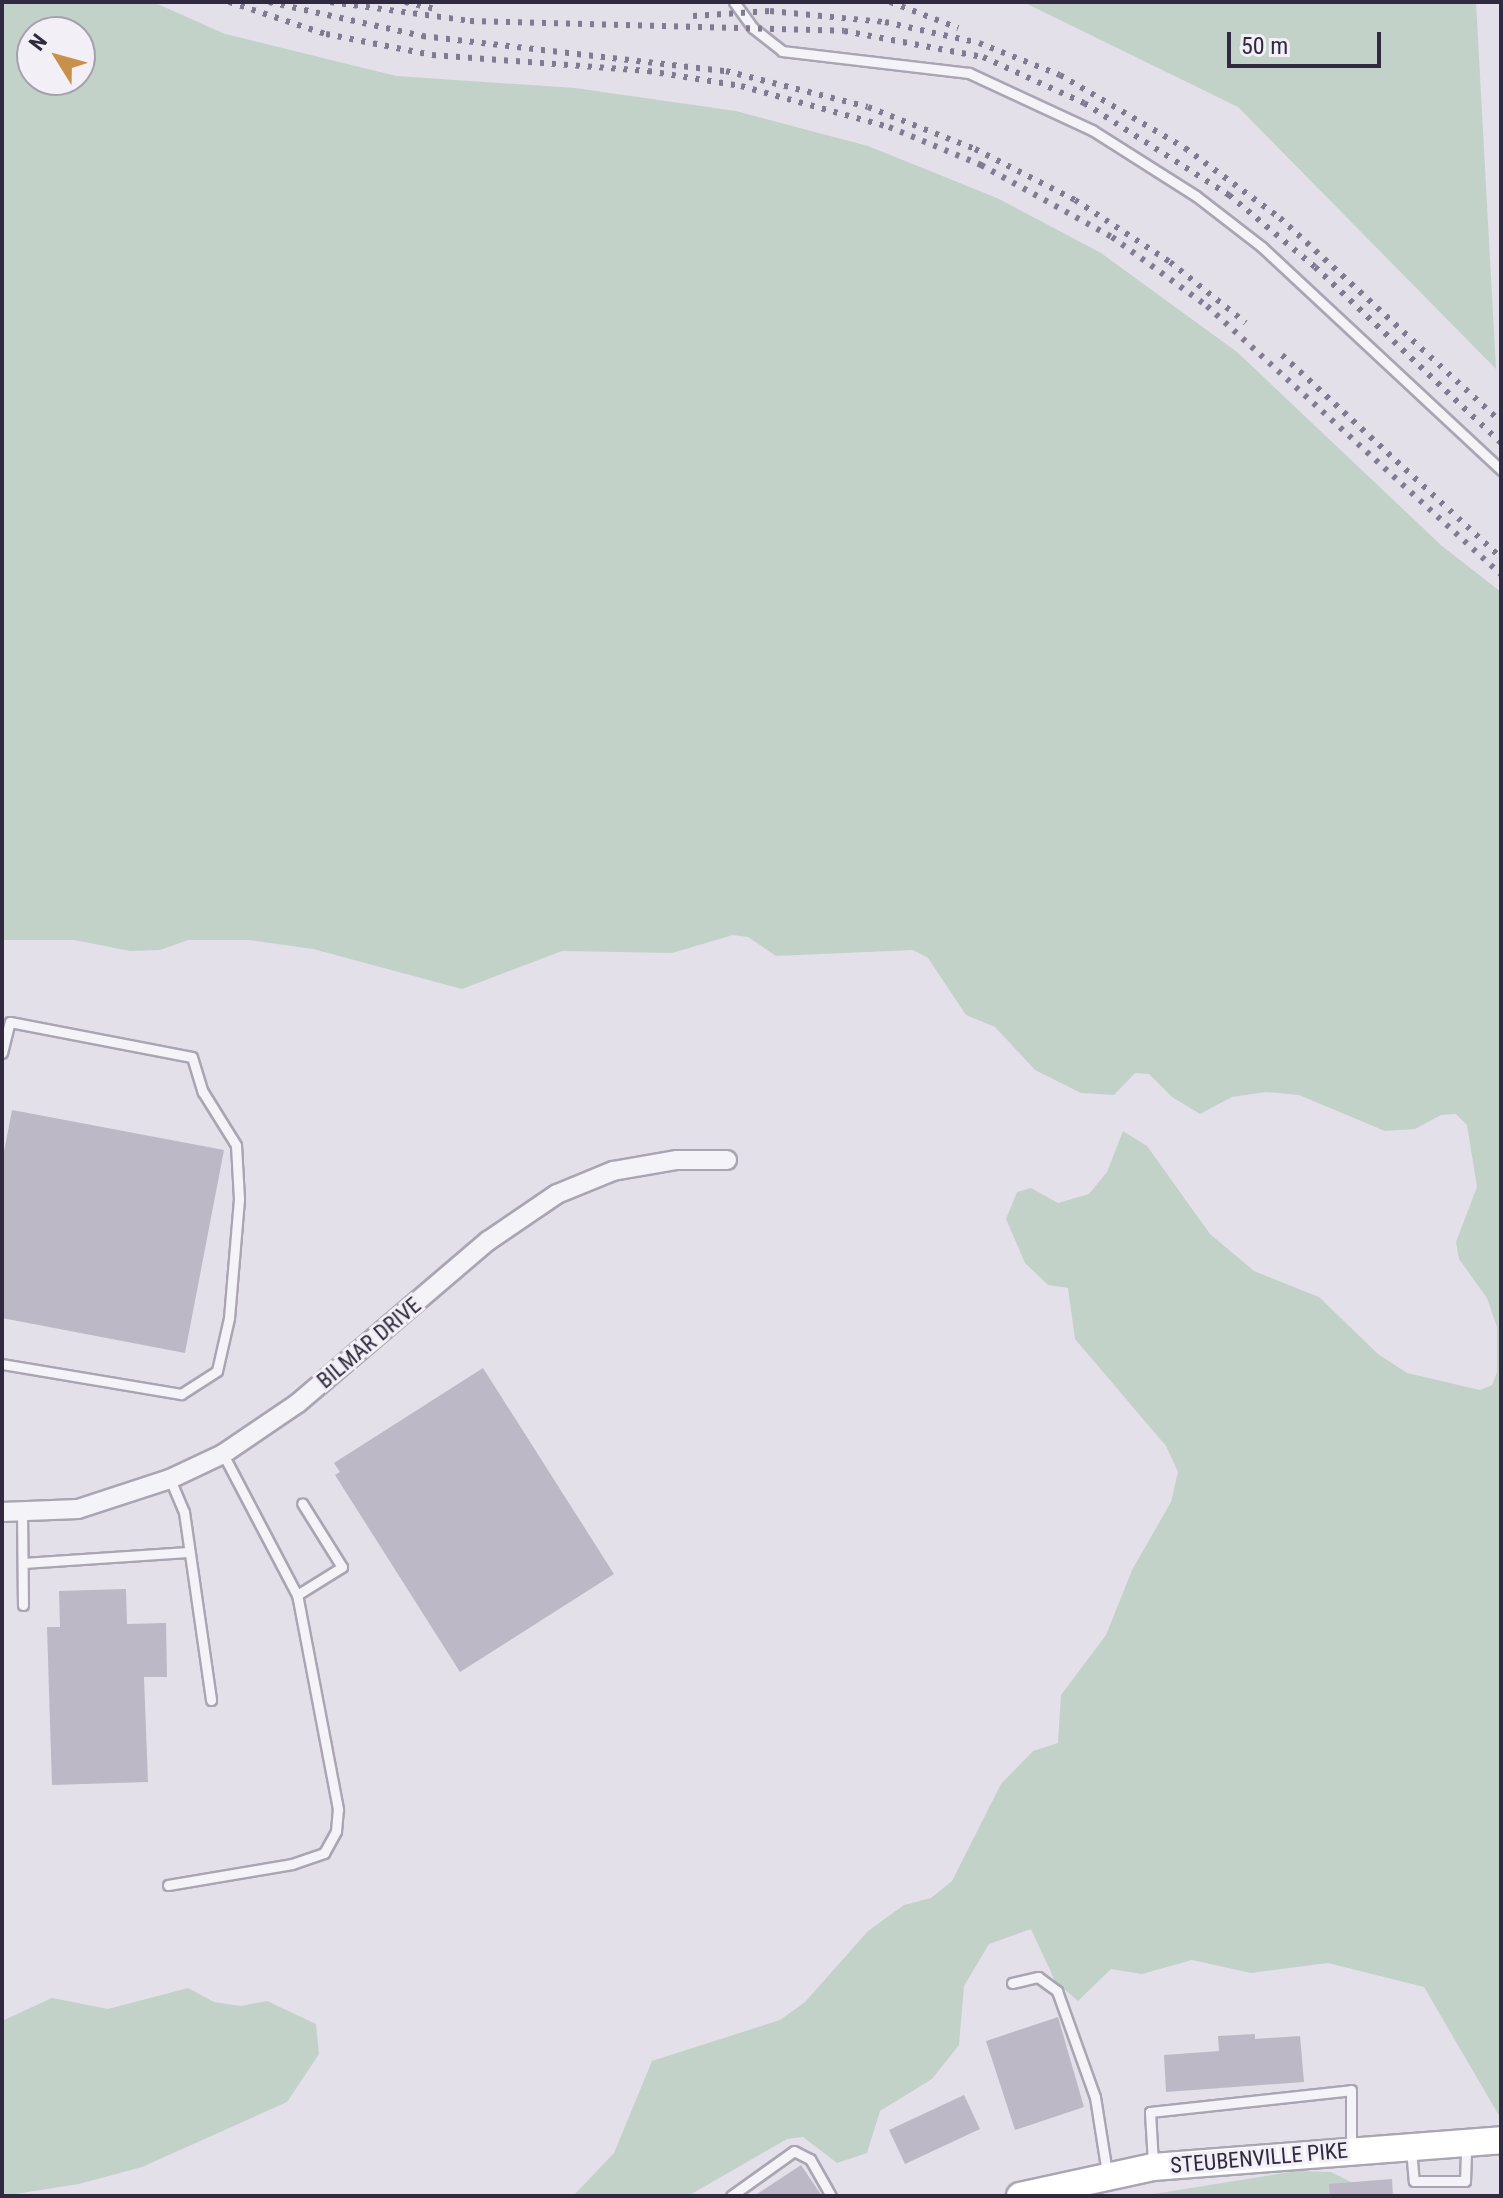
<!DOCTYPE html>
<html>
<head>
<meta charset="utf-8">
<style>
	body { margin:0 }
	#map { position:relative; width:1503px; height:2198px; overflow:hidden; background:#e3e0e9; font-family:"Roboto Condensed",sans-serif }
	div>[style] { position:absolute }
	.green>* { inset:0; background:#c2d2c9 }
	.building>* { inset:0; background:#bcb8c5 }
	.roads { filter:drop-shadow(2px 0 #aaa5b3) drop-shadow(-2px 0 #aaa5b3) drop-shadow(0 2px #aaa5b3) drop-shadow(0 -2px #aaa5b3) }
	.lane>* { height:9px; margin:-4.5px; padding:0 4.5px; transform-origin:4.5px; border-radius:4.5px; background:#f4f3f7 }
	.street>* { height:18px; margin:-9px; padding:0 9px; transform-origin:9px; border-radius:9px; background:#f4f3f7 }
	.secondary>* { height:26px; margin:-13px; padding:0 13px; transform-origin:13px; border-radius:13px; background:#fff }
	.rail>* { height:6px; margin-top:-3px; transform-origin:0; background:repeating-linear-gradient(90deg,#827a92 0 4px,transparent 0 12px) }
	span { translate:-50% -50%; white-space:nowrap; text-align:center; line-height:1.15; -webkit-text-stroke:6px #f2f0f6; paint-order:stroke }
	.street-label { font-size:22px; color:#31293f }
	.frame { position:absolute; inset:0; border:4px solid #31293f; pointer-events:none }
	.north { position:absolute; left:16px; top:16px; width:80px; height:80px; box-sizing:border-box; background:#f2f0f6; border:2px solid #a5a0ad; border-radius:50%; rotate:307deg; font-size:22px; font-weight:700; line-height:32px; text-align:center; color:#31293f }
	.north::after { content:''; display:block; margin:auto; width:28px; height:36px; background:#c9904a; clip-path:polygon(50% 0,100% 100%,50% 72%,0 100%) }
	.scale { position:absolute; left:1227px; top:32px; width:154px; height:36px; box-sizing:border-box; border:4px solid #31293f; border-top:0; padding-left:10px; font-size:24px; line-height:28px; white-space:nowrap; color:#31293f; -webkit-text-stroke:6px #f2f0f6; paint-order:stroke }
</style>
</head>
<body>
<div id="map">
	<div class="green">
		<div style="clip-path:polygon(evenodd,2px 2px,153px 2px,225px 34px,396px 76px,575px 88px,736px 111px,868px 146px,997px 198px,1101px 253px,1237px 352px,1442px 546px,1501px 592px,1501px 2119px,1424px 1987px,1328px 1963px,1251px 1973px,1192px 1960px,1142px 1974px,1111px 1969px,1078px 2001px,1055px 1981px,1031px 1929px,989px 1944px,964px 1986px,959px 2045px,932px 2079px,880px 2111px,867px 2153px,837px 2163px,803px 2137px,787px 2139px,688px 2196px,573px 2196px,614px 2153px,652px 2061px,780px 2020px,805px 2002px,868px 1931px,904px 1905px,931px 1898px,952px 1881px,1001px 1784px,1033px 1751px,1058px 1743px,1061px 1695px,1106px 1635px,1132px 1570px,1171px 1502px,1178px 1472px,1166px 1446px,1075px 1339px,1068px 1288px,1048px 1285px,1025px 1263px,1006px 1219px,1017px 1192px,1031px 1188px,1058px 1203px,1089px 1194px,1107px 1172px,1123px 1131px,1147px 1146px,1210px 1234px,1254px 1271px,1319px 1297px,1378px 1354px,1407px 1373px,1480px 1390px,1492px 1385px,1497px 1372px,1497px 1327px,1487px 1298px,1459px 1259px,1456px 1242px,1477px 1187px,1467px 1125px,1456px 1114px,1441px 1115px,1415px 1129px,1385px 1131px,1299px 1095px,1266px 1092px,1232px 1097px,1200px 1114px,1172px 1097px,1149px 1074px,1135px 1073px,1114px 1095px,1081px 1093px,1035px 1070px,995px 1027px,966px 1015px,928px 958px,913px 950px,776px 956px,748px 937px,733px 935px,672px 953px,562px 951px,462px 989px,313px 949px,249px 940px,188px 940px,160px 950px,130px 951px,74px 940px,2px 940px,2px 2px,32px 32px,80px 32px,80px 80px,32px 80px,32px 32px)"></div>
		<div style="clip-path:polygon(1023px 2px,1476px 2px,1496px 369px,1238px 107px)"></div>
		<div style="clip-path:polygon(188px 1988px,214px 2002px,241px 2006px,267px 2001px,316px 2024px,319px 2054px,287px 2102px,142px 2167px,79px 2184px,2px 2196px,2px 2021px,52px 1998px,108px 2009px)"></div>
		<div style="clip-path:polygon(1297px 2171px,1331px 2172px,1379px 2196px,1141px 2196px)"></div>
	</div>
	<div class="building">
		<div style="clip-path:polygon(12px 1110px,224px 1150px,185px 1353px,2px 1318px,2px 1162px)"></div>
		<div style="clip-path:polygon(483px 1368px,614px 1574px,460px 1672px,335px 1475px,340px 1472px,334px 1463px)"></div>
		<div style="clip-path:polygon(126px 1589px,127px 1624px,166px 1623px,167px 1677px,144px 1677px,148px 1782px,52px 1785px,47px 1627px,60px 1627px,59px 1591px)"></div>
		<div style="clip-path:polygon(1058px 2017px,1084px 2107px,1015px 2130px,986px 2041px)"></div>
		<div style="clip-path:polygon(1255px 2034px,1255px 2039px,1300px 2036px,1304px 2082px,1166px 2092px,1164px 2055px,1219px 2051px,1218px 2036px)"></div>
		<div style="clip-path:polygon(964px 2095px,980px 2129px,905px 2164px,889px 2130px)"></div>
		<div style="clip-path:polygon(801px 2165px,822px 2196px,754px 2196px)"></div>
		<div style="clip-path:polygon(1392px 2179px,1393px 2196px,1330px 2196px,1329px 2184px)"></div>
	</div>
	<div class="roads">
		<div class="lane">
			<div style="left:734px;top:2px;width:32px;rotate:54deg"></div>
			<div style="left:753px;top:28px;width:37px;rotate:38deg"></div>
			<div style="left:782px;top:51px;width:188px;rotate:6.7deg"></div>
			<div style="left:969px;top:73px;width:136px;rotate:24.9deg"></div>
			<div style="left:1092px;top:130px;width:123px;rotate:32.4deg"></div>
			<div style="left:1196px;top:196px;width:83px;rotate:37.7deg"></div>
			<div style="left:1262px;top:247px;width:327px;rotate:43deg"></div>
			<div style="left:2px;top:1053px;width:32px;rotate:-76deg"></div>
			<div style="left:10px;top:1022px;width:185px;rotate:10.9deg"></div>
			<div style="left:192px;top:1057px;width:37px;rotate:73deg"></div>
			<div style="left:203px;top:1092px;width:62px;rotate:58.1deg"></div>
			<div style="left:236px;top:1145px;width:54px;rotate:86.8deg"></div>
			<div style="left:239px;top:1199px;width:119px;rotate:94.8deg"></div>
			<div style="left:229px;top:1318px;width:54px;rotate:102.8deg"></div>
			<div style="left:217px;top:1371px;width:43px;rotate:147.4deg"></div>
			<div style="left:181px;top:1394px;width:181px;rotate:-170.5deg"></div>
			<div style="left:170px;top:1479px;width:36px;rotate:67deg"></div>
			<div style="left:184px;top:1512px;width:190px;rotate:81.8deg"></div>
			<div style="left:22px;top:1511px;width:94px;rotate:89.4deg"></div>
			<div style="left:23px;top:1563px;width:165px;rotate:-3.8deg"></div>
			<div style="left:297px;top:1595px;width:53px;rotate:-31.9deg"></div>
			<div style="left:342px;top:1567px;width:75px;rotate:-122deg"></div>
			<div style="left:168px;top:1885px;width:126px;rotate:-9.6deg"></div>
			<div style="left:292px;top:1864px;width:34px;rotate:-19deg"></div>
			<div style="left:324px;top:1853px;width:25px;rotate:-61deg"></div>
			<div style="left:336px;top:1831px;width:22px;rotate:-85deg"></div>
			<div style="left:338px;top:1809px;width:218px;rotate:-100.8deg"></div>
			<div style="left:297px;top:1595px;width:159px;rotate:-117.7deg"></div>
			<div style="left:1012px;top:1983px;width:27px;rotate:-13deg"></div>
			<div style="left:1038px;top:1977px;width:24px;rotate:36deg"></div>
			<div style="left:1057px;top:1991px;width:113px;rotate:70.3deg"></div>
			<div style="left:1095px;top:2097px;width:77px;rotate:81deg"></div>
			<div style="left:1411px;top:2149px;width:32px;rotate:85deg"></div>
			<div style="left:1414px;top:2181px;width:51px"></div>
			<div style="left:1465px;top:2181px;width:38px;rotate:-88deg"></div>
			<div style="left:1153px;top:2163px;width:51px;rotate:-93.4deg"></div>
			<div style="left:1150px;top:2112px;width:202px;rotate:-6.2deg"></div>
			<div style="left:1351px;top:2090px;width:60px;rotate:90deg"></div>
			<div style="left:731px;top:2196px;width:77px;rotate:-35.5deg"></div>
			<div style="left:794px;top:2151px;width:18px;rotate:27deg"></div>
			<div style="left:810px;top:2159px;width:43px;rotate:60.4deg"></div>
		</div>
		<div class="street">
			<div style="left:2px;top:1512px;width:76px;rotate:-2.3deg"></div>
			<div style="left:78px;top:1509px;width:97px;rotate:-18.1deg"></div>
			<div style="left:170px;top:1479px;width:59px;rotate:-25.3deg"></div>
			<div style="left:223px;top:1454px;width:91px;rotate:-34.2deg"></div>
			<div style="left:298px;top:1403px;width:250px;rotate:-40.5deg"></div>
			<div style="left:488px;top:1241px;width:83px;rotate:-34.3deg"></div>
			<div style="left:557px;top:1194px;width:61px;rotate:-22.3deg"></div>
			<div style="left:613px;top:1171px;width:65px;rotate:-9.8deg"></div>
			<div style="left:677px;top:1160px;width:50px"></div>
		</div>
		<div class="secondary">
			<div style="left:1020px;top:2196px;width:136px;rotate:-12.3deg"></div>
			<div style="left:1153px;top:2167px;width:349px;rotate:-4.4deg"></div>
		</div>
	</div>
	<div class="rail">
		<div style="left:229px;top:2px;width:102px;rotate:18.3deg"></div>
		<div style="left:326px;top:34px;width:108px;rotate:11.2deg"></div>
		<div style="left:432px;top:55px;width:217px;rotate:4.2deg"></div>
		<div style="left:648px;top:71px;width:94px;rotate:9.2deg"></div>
		<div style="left:741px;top:86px;width:154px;rotate:15.5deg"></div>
		<div style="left:889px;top:127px;width:100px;rotate:22.4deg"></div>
		<div style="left:981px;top:165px;width:149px;rotate:28.8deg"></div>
		<div style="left:1112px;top:237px;width:117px;rotate:36deg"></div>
		<div style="left:1207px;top:306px;width:398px;rotate:42.4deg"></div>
		<div style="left:269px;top:2px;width:157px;rotate:12.5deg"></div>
		<div style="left:422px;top:36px;width:306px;rotate:6.6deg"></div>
		<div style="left:726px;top:71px;width:146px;rotate:14.2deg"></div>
		<div style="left:868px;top:107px;width:115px;rotate:21.4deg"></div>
		<div style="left:975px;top:149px;width:112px;rotate:27deg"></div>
		<div style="left:1075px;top:200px;width:113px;rotate:33.1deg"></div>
		<div style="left:1170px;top:262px;width:97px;rotate:38.8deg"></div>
		<div style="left:330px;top:2px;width:141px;rotate:7.7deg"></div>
		<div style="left:470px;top:21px;width:374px;rotate:1.5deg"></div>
		<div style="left:844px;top:31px;width:141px;rotate:10.6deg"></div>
		<div style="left:983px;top:57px;width:111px;rotate:24.5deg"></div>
		<div style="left:1084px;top:103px;width:172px;rotate:32.4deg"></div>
		<div style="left:1229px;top:195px;width:112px;rotate:39.9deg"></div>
		<div style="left:1315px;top:267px;width:256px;rotate:43.4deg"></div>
		<div style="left:405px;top:2px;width:35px;rotate:13deg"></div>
		<div style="left:890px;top:2px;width:73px;rotate:20.9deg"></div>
		<div style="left:693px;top:16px;width:77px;rotate:-3.7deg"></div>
		<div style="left:770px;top:11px;width:116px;rotate:5.5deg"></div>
		<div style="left:885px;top:22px;width:96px;rotate:12.6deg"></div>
		<div style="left:979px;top:43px;width:87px;rotate:21.6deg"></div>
		<div style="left:1060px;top:75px;width:145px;rotate:30.3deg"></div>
		<div style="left:1185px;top:148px;width:118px;rotate:36.4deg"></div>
		<div style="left:1280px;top:218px;width:301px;rotate:42.7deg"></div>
		<div style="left:1282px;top:355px;width:299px;rotate:42.8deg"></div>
	</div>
	<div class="street-label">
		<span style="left:369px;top:1343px;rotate:-40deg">BILMAR DRIVE</span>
		<span style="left:1259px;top:2158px;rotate:-5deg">STEUBENVILLE PIKE</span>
	</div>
	<div class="frame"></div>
	<div class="north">N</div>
	<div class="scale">50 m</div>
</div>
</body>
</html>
